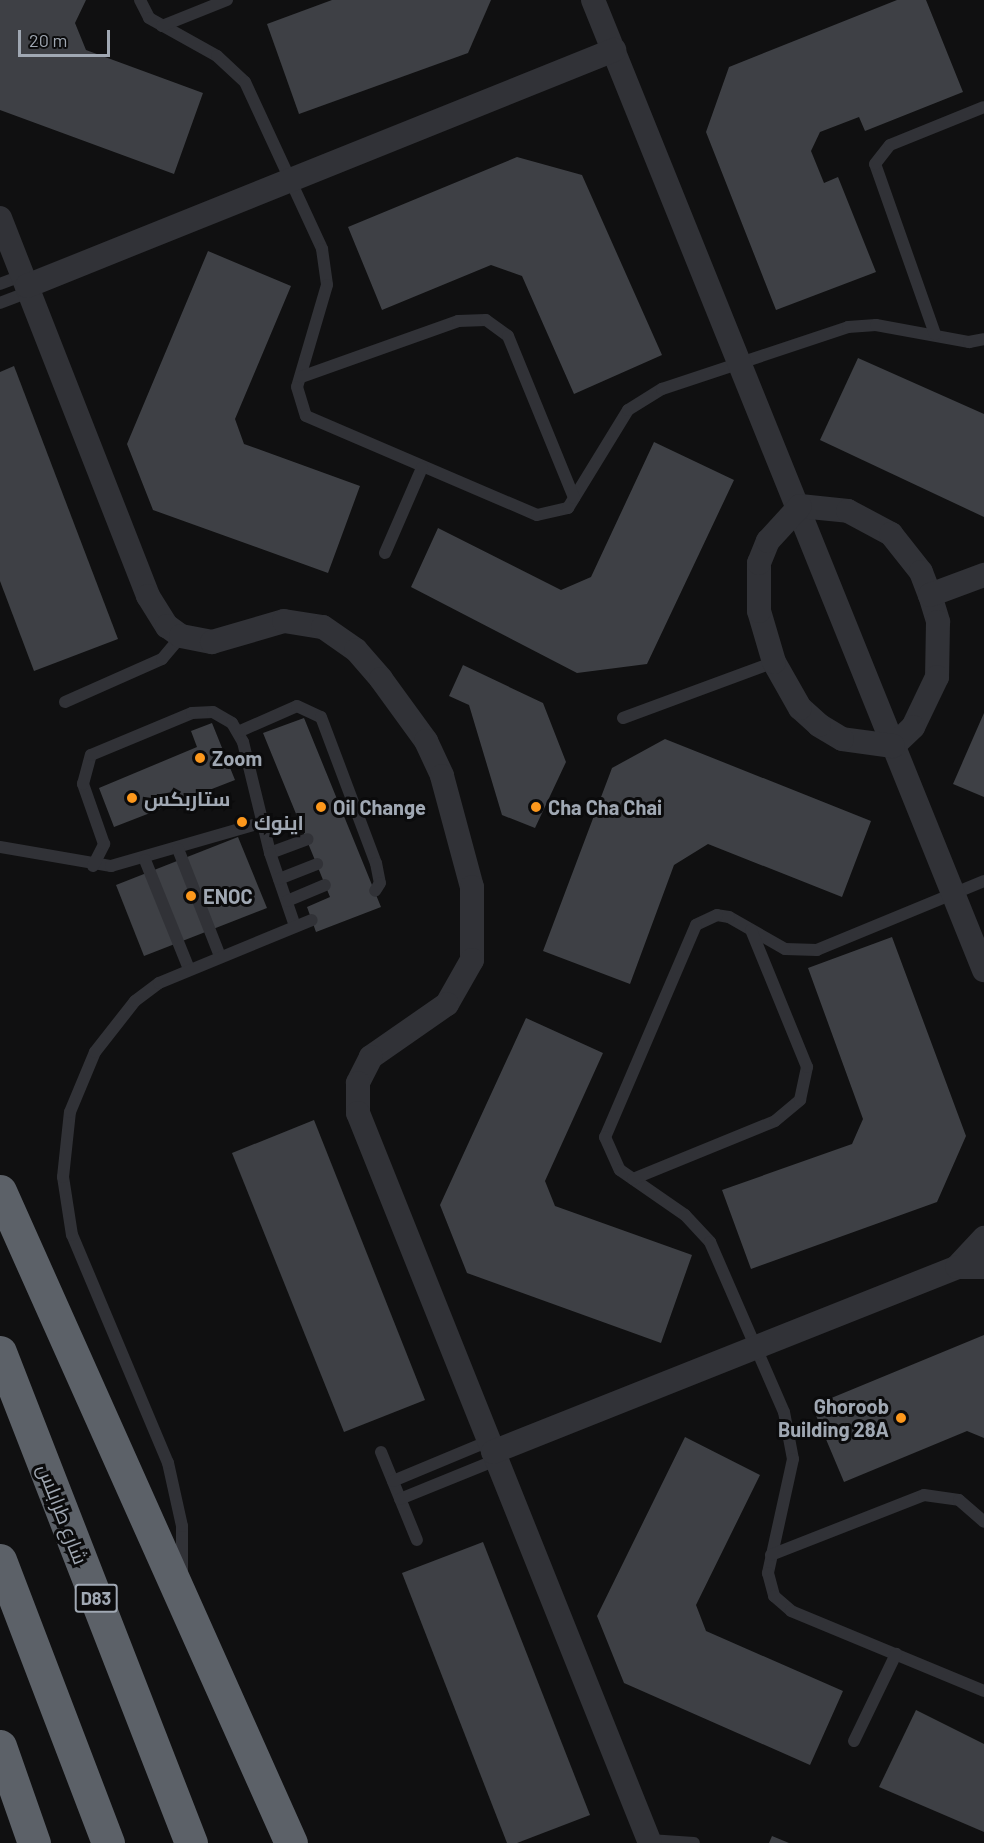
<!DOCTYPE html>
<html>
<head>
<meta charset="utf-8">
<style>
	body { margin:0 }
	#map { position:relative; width:984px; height:1843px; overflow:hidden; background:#101011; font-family:Barlow,Cairo,sans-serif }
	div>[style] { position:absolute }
	.building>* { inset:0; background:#3e4045 }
	.service>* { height:12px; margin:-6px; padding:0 6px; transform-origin:6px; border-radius:6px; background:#313237 }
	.minor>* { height:24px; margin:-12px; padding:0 12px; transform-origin:12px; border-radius:12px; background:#313237 }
	.motorway>* { height:33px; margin:-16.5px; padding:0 16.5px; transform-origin:16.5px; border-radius:16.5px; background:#5c6168 }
	.dots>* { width:16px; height:16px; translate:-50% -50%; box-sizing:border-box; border:3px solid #0b0b0c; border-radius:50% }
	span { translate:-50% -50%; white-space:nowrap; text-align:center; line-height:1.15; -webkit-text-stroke:6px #0b0b0c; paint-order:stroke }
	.shield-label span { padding:2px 4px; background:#0b0b0c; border:2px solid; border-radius:4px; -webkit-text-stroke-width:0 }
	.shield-label { font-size:18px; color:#a0a8b3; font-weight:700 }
	.poi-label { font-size:20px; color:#a0a8b3; font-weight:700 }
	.left { translate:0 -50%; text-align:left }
	.right { translate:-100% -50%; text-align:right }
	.street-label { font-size:20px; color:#a0a8b3 }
	.scale { position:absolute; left:18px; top:30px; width:92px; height:27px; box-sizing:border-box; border:3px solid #a0a8b3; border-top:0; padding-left:8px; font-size:18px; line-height:21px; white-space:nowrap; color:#a0a8b3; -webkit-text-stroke:4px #0b0b0c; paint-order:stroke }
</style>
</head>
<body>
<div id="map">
	<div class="building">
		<div style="clip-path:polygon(0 0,86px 0,75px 23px,86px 50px,203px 93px,174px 174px,0 110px)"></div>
		<div style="clip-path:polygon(332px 0,491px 0,468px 53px,299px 114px,267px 24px)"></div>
		<div style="clip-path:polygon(897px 0,926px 0,963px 92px,865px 131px,859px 117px,820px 132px,811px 151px,824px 183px,838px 177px,876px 272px,776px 310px,706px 132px,729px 67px)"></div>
		<div style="clip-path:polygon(517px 157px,582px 175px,662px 355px,574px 394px,522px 276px,491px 265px,382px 310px,348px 227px)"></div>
		<div style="clip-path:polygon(208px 251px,291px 286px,235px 419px,244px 444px,360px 486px,328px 573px,153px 510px,127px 444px)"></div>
		<div style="clip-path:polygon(858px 358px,984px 414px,984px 517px,820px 440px)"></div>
		<div style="clip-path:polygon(14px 366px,118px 639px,34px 671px,0 581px,0 372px)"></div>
		<div style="clip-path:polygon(654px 442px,734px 480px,647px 664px,577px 673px,411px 587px,438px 528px,561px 590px,591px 577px)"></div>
		<div style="clip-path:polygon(463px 665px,543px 703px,566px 762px,535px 828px,502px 815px,469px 705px,449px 696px)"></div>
		<div style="clip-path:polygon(984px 713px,984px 797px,953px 784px)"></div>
		<div style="clip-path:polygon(304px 718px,381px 907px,316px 932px,307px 907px,330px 897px,263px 733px)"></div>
		<div style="clip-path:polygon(212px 723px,235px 780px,114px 827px,99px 788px,197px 747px,191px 731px)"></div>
		<div style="clip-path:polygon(665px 739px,871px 821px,842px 897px,708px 844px,674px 865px,630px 984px,543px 951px,612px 768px)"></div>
		<div style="clip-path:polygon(238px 837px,267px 908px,144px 956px,116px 885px)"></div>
		<div style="clip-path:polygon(892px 937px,966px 1136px,937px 1202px,751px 1269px,722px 1190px,852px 1144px,863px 1119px,808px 968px)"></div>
		<div style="clip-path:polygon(526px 1018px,603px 1053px,545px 1181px,555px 1206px,692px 1255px,661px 1343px,467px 1273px,440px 1205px)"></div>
		<div style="clip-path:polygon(314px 1120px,425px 1400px,344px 1432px,232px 1153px)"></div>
		<div style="clip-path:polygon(984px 1335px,984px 1438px,967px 1431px,844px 1482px,812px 1406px)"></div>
		<div style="clip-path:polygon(685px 1437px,760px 1475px,696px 1605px,706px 1631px,843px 1691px,810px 1765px,624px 1683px,597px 1616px)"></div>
		<div style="clip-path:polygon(483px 1542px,590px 1815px,517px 1843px,507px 1843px,402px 1573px)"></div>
		<div style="clip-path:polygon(916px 1710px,984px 1744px,984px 1832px,879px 1787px)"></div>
		<div style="clip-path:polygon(772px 1836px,789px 1843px,769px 1843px)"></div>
	</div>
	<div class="service">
		<div style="left:140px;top:0;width:20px;rotate:63deg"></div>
		<div style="left:149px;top:18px;width:78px;rotate:29.2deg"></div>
		<div style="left:217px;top:56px;width:38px;rotate:43deg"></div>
		<div style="left:245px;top:82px;width:184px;rotate:65.2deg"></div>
		<div style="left:322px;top:249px;width:36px;rotate:82deg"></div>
		<div style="left:327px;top:285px;width:106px;rotate:106.4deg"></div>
		<div style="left:297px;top:387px;width:30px;rotate:73deg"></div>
		<div style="left:306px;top:416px;width:251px;rotate:23.2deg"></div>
		<div style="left:537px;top:515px;width:32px;rotate:-13deg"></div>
		<div style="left:568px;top:508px;width:115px;rotate:-58.5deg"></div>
		<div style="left:628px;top:410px;width:40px;rotate:-32deg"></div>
		<div style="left:662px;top:389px;width:196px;rotate:-18.4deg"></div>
		<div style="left:848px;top:327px;width:28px;rotate:-4deg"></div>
		<div style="left:876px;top:325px;width:95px;rotate:10.4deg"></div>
		<div style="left:969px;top:342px;width:15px;rotate:-11deg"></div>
		<div style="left:162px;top:26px;width:70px;rotate:-21.8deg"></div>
		<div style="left:0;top:284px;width:25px;rotate:-21deg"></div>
		<div style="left:0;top:303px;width:31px;rotate:-21deg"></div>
		<div style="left:935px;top:334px;width:180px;rotate:-109.4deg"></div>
		<div style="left:875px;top:164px;width:24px;rotate:-52deg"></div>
		<div style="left:890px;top:145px;width:101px;rotate:-22deg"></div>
		<div style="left:301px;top:377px;width:167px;rotate:-19.6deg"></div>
		<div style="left:458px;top:321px;width:28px;rotate:-2deg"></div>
		<div style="left:486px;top:320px;width:27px;rotate:36deg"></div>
		<div style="left:508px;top:336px;width:175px;rotate:67.8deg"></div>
		<div style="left:385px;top:553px;width:93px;rotate:-66.5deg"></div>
		<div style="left:65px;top:702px;width:106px;rotate:-23.9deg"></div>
		<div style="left:162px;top:659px;width:30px;rotate:-50deg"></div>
		<div style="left:623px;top:718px;width:161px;rotate:-20.3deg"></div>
		<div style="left:238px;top:732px;width:64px;rotate:-23.8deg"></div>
		<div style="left:297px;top:706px;width:26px;rotate:25deg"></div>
		<div style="left:321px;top:717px;width:156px;rotate:69.4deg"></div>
		<div style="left:376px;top:863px;width:20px;rotate:79deg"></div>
		<div style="left:380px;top:883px;width:9px;rotate:122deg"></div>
		<div style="left:0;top:847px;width:113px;rotate:9.7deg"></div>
		<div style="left:111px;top:866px;width:158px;rotate:-16.1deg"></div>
		<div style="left:178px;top:849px;width:115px;rotate:68.6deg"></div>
		<div style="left:270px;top:853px;width:40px;rotate:-20.2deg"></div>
		<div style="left:145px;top:860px;width:118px;rotate:68deg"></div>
		<div style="left:93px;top:866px;width:25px;rotate:-63deg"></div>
		<div style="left:104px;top:844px;width:64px;rotate:-109.3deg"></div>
		<div style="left:83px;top:784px;width:30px;rotate:-75deg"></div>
		<div style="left:91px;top:755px;width:109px;rotate:-22.6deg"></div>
		<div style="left:192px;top:713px;width:21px;rotate:-3deg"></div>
		<div style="left:213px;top:712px;width:22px;rotate:30deg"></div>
		<div style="left:232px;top:723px;width:22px;rotate:60deg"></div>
		<div style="left:243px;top:742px;width:114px;rotate:76.3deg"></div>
		<div style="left:270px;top:853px;width:77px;rotate:71.1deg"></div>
		<div style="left:279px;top:879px;width:41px;rotate:-21.5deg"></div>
		<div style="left:984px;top:881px;width:181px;rotate:157.6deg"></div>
		<div style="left:817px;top:950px;width:32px;rotate:-178deg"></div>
		<div style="left:785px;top:949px;width:64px;rotate:-150.3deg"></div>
		<div style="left:729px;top:917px;width:12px;rotate:-171deg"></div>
		<div style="left:717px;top:915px;width:23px;rotate:155deg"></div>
		<div style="left:696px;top:925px;width:231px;rotate:113.2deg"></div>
		<div style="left:605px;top:1137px;width:36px;rotate:66deg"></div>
		<div style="left:620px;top:1170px;width:79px;rotate:34.7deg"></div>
		<div style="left:685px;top:1215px;width:37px;rotate:47deg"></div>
		<div style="left:710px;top:1242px;width:185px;rotate:66.5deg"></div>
		<div style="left:784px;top:1412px;width:48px;rotate:79.2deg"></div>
		<div style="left:793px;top:1459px;width:117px;rotate:102.4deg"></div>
		<div style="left:768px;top:1573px;width:24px;rotate:75deg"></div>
		<div style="left:774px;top:1596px;width:23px;rotate:41deg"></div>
		<div style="left:791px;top:1611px;width:209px;rotate:22.5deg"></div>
		<div style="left:287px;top:901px;width:41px;rotate:-22.8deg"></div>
		<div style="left:633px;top:1179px;width:153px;rotate:-22.2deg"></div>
		<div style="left:775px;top:1121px;width:33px;rotate:-40deg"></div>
		<div style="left:800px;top:1100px;width:34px;rotate:-78deg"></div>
		<div style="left:807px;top:1067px;width:148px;rotate:-112.2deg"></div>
		<div style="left:381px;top:1452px;width:95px;rotate:67.8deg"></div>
		<div style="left:393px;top:1481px;width:104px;rotate:-22.6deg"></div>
		<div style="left:400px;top:1499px;width:104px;rotate:-22.1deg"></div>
		<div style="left:771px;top:1555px;width:164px;rotate:-21.4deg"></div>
		<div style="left:924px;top:1495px;width:35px;rotate:8deg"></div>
		<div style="left:959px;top:1500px;width:33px;rotate:41deg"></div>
		<div style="left:182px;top:1578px;width:52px;rotate:-90deg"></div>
		<div style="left:182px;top:1526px;width:65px;rotate:-102.5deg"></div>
		<div style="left:168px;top:1463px;width:247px;rotate:-112.8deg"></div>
		<div style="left:72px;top:1235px;width:59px;rotate:-98.8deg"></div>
		<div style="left:63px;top:1177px;width:65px;rotate:-83.9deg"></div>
		<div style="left:70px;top:1112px;width:65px;rotate:-67.4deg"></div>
		<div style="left:95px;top:1052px;width:65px;rotate:-51.9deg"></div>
		<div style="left:135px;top:1001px;width:30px;rotate:-37deg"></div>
		<div style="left:159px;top:983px;width:165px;rotate:-22.4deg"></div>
		<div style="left:854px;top:1741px;width:97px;rotate:-64.2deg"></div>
		<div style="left:649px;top:1840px;width:45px;rotate:3.8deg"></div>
	</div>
	<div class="minor">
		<div style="left:593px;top:0;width:1046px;rotate:68.05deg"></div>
		<div style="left:0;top:218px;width:406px;rotate:68.6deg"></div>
		<div style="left:148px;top:596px;width:36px;rotate:58deg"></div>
		<div style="left:167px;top:626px;width:17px;rotate:36deg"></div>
		<div style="left:181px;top:636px;width:32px;rotate:11deg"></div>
		<div style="left:212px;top:642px;width:75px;rotate:-16.3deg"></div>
		<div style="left:284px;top:621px;width:39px;rotate:9deg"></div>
		<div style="left:323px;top:627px;width:40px;rotate:34.9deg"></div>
		<div style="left:356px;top:650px;width:38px;rotate:49deg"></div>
		<div style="left:381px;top:679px;width:77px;rotate:54deg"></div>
		<div style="left:426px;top:741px;width:38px;rotate:65deg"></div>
		<div style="left:442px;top:776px;width:115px;rotate:74.9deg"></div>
		<div style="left:472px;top:887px;width:73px;rotate:90deg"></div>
		<div style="left:472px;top:960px;width:51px;rotate:119.6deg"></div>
		<div style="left:447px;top:1004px;width:93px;rotate:145.1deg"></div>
		<div style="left:371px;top:1057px;width:29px;rotate:117deg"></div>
		<div style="left:358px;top:1083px;width:30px;rotate:90deg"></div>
		<div style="left:358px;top:1113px;width:786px;rotate:68.2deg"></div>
		<div style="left:27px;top:286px;width:633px;rotate:-21.9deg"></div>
		<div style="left:800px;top:506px;width:48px;rotate:5.9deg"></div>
		<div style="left:848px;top:511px;width:49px;rotate:28.1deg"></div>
		<div style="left:891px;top:534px;width:48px;rotate:51.7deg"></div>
		<div style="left:921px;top:572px;width:25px;rotate:69deg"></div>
		<div style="left:930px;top:595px;width:28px;rotate:73deg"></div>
		<div style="left:938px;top:622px;width:55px;rotate:91deg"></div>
		<div style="left:937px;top:677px;width:55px;rotate:115.6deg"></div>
		<div style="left:913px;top:727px;width:28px;rotate:136deg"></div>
		<div style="left:893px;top:746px;width:51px;rotate:-172.2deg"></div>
		<div style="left:842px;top:739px;width:27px;rotate:-149deg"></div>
		<div style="left:819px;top:725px;width:25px;rotate:-138deg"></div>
		<div style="left:800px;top:708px;width:53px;rotate:-119.5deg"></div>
		<div style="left:774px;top:662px;width:53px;rotate:-106.4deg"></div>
		<div style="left:759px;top:611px;width:48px;rotate:-90deg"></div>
		<div style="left:759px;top:563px;width:24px;rotate:-68deg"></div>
		<div style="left:768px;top:541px;width:47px;rotate:-47.6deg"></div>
		<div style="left:930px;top:595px;width:58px;rotate:-20.3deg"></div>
		<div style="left:957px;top:1267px;width:40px;rotate:-47deg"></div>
		<div style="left:493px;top:1452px;width:500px;rotate:-21.7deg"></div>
		<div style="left:957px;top:1267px;width:27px"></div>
	</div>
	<div class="motorway">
		<div style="left:0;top:1191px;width:714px;rotate:65.95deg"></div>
		<div style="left:0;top:1352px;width:527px;rotate:68.74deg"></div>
		<div style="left:0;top:1560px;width:303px;rotate:69.1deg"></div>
		<div style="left:0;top:1746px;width:103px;rotate:70.7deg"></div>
	</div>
	<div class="dots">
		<div style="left:200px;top:758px;background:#fd981c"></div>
		<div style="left:132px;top:798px;background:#fd981c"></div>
		<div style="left:321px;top:807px;background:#fd981c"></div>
		<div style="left:536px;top:807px;background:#fd981c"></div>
		<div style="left:242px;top:822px;background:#fd981c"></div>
		<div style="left:191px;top:896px;background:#fd981c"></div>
		<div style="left:901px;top:1418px;background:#fd981c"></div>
	</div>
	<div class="shield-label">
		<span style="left:96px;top:1598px">D83</span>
	</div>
	<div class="poi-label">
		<span class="left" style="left:212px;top:758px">Zoom</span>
		<span class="left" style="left:144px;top:798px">ستاربكس</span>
		<span class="left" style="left:333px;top:807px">Oil Change</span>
		<span class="left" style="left:548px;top:807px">Cha Cha Chai</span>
		<span class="left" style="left:254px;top:822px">اينوك</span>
		<span class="left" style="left:203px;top:896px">ENOC</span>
		<span class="right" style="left:889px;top:1418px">Ghoroob<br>Building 28A</span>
	</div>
	<div class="street-label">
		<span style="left:63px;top:1514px;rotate:69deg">شارع طرابلس</span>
	</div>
	<div class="scale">20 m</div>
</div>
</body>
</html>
